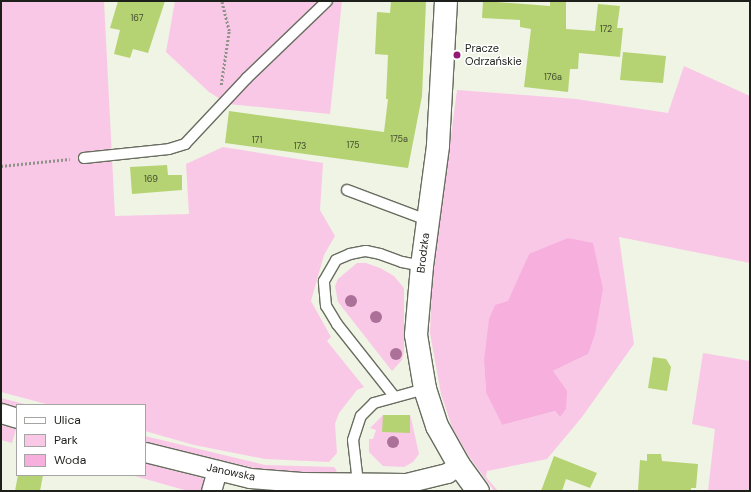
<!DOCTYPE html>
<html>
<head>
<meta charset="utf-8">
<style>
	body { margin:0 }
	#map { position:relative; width:751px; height:492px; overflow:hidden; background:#eff4e5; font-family:"DM Sans",sans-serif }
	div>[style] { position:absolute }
	.green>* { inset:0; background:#fac8e7 }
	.water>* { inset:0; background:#f7afdd }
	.building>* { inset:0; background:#b5d372 }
	.path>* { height:2.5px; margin-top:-1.25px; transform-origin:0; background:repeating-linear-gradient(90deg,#8f9288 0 2px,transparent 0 4px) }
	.roads { filter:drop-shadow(1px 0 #686d60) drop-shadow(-1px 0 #686d60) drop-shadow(0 1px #686d60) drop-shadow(0 -1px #686d60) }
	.service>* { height:10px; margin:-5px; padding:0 5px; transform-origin:5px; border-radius:5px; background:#fff }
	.minor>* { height:19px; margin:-9.5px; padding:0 9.5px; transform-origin:9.5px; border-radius:9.5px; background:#fff }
	.tertiary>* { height:22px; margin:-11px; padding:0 11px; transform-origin:11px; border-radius:11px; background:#fff }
	.trees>* { width:12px; height:12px; margin:-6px; border-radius:50%; background:#ab7199 }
	.dots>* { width:11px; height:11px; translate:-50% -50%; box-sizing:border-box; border:2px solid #fff; border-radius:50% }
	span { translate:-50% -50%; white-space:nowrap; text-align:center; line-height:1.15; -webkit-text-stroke:3px #fff; paint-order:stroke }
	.number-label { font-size:9px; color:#434c30 }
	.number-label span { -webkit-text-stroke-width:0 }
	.poi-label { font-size:11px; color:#1d1f1a }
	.left { translate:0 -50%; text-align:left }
	.street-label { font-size:11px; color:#1d1f1a }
	.frame { position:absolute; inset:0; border:2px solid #1d1f1a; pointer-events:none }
	.legend { position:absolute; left:16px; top:404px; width:130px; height:72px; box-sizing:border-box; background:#fff; border:1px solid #a5a5a3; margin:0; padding:5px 7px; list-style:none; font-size:12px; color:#1d1f1a }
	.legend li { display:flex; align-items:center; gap:8px; height:20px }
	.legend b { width:20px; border:1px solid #a5a5a3 }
</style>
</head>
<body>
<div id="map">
	<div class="green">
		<div style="clip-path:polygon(1px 1px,104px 1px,115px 216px,189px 214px,186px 164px,223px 147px,323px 163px,320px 210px,335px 236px,324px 255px,311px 301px,331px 337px,327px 341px,364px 387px,357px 390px,339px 413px,335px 424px,337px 453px,329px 462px,265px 459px,194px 445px,145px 431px,145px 405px,50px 405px,1px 392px)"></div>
		<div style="clip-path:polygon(175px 1px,342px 1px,330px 114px,228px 104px,209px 92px,166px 52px)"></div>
		<div style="clip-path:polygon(evenodd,684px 66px,750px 96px,750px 263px,619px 237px,634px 344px,582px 417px,547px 459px,487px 471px,486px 477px,498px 491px,494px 491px,468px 455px,452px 427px,441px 394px,430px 333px,432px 283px,457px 90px,576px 99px,668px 113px,684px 66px,529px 254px,588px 354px,553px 371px,559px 416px,555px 411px,502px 425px,486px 393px,484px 361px,529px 254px)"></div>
		<div style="clip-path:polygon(357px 263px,366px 263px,380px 268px,394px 276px,404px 288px,404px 352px,402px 360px,392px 371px,338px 302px,335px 286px,338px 279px)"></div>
		<div style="clip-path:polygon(703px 353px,750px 361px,750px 491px,708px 491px,715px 429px,692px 424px)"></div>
		<div style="clip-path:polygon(1px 398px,29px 405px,17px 405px,17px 409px,1px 405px)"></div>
		<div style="clip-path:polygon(383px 415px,383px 432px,410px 415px,411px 418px,419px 454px,413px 462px,404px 467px,383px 466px,369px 452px,369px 439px,373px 439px,376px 430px,370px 428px)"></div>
		<div style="clip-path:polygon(1px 425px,16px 429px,12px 443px,1px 440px)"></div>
		<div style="clip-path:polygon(145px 436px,265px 465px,334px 467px,337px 471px,333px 474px,264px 470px,145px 443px)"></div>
		<div style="clip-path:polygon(145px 463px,206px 479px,206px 491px,188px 491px,131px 475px,145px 475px)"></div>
	</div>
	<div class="water">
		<div style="clip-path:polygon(568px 238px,593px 243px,603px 289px,595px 334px,588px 354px,553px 371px,567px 391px,566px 409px,560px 417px,555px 411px,502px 425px,486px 393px,484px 361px,489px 319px,495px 305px,508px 301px,529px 254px)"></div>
	</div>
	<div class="building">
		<div style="clip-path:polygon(118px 1px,165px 1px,148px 53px,133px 49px,130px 58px,114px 54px,120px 30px,110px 28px)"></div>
		<div style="clip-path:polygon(391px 1px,426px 1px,422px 96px,408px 168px,225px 143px,229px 111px,384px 132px,388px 99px,386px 99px,388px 55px,375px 54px,377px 12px,390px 13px)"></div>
		<div style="clip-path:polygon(483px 1px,550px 6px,550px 1px,566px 1px,566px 29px,595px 31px,598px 4px,620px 6px,617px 28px,623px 28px,620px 57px,579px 53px,578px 69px,570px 69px,568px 92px,524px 87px,531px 29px,520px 27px,520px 20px,482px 18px)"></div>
		<div style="clip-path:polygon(623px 52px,666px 56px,663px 83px,620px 80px)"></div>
		<div style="clip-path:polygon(167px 165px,168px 175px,182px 175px,182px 190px,132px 194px,130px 167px)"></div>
		<div style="clip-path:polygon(653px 357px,666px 359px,671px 367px,667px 391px,648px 388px)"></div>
		<div style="clip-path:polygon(383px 415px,410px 415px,410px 433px,382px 432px)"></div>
		<div style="clip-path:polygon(647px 454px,661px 454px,662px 461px,698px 464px,696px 488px,691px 488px,691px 491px,638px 491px,640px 460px,647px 461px)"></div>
		<div style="clip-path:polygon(554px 456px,597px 473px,590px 488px,566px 479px,562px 491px,541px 491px)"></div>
		<div style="clip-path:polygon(18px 475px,43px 475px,40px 491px,15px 491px)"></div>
	</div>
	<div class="path">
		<div style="left:221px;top:85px;width:55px;rotate:-81.6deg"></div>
		<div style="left:229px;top:31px;width:30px;rotate:-104deg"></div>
		<div style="left:1px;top:166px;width:69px;rotate:-5.8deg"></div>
	</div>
	<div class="roads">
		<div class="service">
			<div style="left:84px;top:158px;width:85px;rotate:-6deg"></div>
			<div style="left:169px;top:149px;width:17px;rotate:-17deg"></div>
			<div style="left:185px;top:144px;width:91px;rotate:-46.8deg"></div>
			<div style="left:247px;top:78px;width:111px;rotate:-43.9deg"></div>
			<div style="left:347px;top:190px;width:85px;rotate:20.6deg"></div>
			<div style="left:394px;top:396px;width:92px;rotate:-128.4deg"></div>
			<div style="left:337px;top:324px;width:21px;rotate:-121deg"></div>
			<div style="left:326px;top:306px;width:25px;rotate:-95deg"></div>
			<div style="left:324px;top:281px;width:24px;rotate:-60deg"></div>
			<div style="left:336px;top:260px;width:15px;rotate:-23deg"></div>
			<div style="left:350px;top:254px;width:16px;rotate:-11deg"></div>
			<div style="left:366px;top:251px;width:14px;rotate:12deg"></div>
			<div style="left:380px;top:254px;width:23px;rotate:20deg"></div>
			<div style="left:402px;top:262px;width:20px;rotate:11deg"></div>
			<div style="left:358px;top:483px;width:43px;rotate:-96.6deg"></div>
			<div style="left:353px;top:440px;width:25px;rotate:-72deg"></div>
			<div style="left:361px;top:416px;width:18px;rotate:-45deg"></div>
			<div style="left:374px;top:403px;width:53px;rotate:-15.4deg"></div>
		</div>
		<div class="minor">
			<div style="left:1px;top:413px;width:17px;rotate:17deg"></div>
			<div style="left:145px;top:452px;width:108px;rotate:13.9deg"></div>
			<div style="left:250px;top:478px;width:51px;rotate:4.5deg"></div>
			<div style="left:301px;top:482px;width:105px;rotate:0.5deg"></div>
			<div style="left:406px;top:483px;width:42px;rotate:-13.7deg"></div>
			<div style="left:447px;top:473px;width:14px;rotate:-34deg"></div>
			<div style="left:211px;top:491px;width:22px;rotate:-74deg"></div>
		</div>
		<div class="tertiary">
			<div style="left:446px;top:1px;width:145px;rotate:93.2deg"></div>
			<div style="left:438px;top:146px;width:121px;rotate:97.6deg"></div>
			<div style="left:422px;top:266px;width:69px;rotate:95deg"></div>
			<div style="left:416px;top:335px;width:55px;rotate:80.5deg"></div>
			<div style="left:425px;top:389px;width:39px;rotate:72deg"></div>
			<div style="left:437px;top:426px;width:45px;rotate:60.6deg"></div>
			<div style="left:459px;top:465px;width:32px;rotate:54deg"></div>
		</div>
	</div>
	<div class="trees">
		<div style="left:351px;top:301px"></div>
		<div style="left:376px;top:317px"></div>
		<div style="left:396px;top:354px"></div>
		<div style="left:393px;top:442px"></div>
	</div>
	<div class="dots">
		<div style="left:457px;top:55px;background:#951a76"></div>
	</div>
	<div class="number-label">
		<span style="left:137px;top:18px">167</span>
		<span style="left:606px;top:29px">172</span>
		<span style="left:553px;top:77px">176a</span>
		<span style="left:399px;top:139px">175a</span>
		<span style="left:257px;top:140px">171</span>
		<span style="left:353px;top:145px">175</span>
		<span style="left:300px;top:146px">173</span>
		<span style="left:151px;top:179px">169</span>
	</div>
	<div class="poi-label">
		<span class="left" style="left:465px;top:55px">Pracze<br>Odrzańskie</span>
	</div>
	<div class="street-label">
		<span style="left:423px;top:253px;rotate:-83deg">Brodzka</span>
		<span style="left:231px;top:472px;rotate:12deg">Janowska</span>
	</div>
	<div class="frame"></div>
	<ul class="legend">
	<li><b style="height:5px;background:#fff"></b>Ulica</li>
	<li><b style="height:11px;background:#fac8e7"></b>Park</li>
	<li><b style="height:11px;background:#f7afdd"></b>Woda</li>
	</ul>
</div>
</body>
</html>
